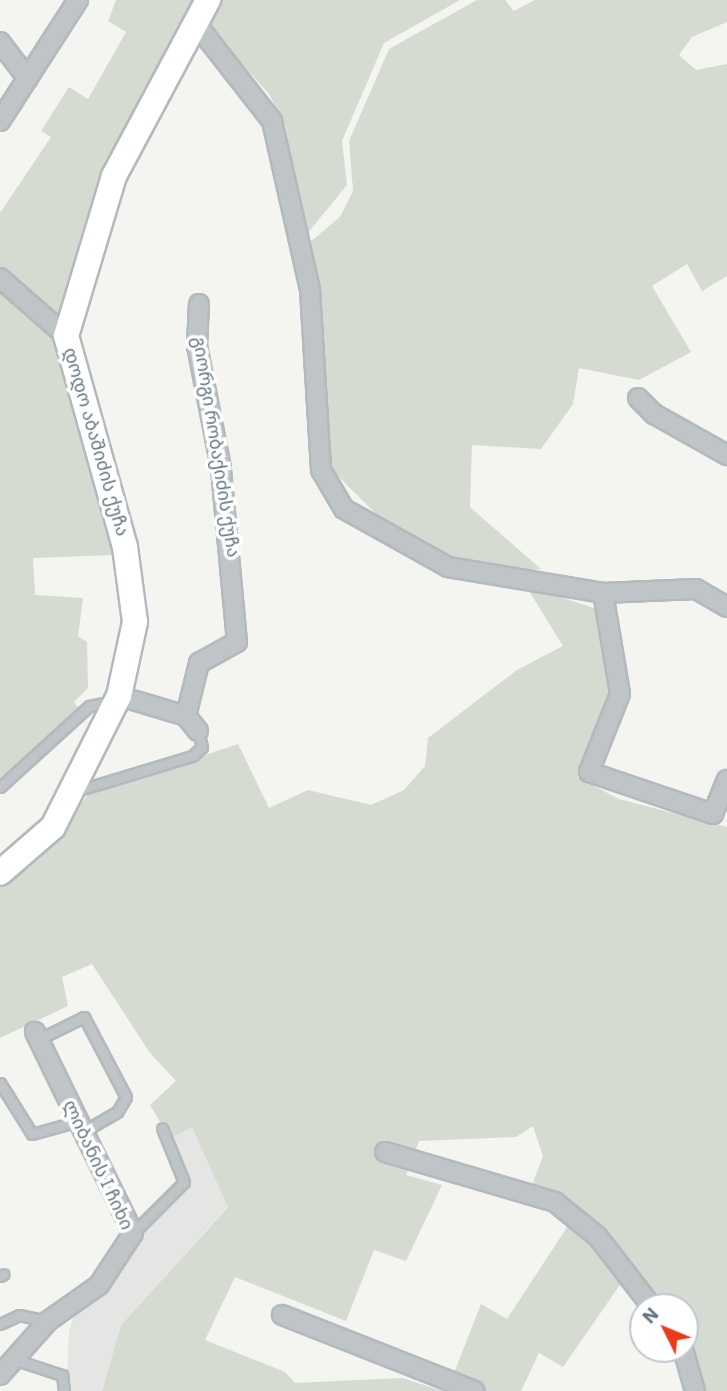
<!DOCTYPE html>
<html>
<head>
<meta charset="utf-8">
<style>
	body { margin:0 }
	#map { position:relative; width:727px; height:1391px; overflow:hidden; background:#f4f4f0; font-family:"IBM Plex Sans","Noto Sans Georgian",sans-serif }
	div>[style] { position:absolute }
	.built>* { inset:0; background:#e5e5e3 }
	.green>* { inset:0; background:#d5dbd1 }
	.roads { filter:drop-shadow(2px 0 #b3b9bd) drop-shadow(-2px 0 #b3b9bd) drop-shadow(0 2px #b3b9bd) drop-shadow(0 -2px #b3b9bd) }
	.lane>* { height:9px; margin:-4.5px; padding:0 4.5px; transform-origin:4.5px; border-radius:4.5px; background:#bfc4c6 }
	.street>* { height:18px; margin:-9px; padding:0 9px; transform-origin:9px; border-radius:9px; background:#bfc4c6 }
	.secondary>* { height:24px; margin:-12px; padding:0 12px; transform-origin:12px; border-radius:12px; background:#fff }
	span { translate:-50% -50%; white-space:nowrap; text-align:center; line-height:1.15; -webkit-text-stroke:7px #fff; paint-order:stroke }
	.street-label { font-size:18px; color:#627682 }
	.north { position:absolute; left:629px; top:1293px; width:70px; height:70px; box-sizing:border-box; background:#fff; border:2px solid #c0c8cd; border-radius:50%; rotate:313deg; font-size:19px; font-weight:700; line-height:28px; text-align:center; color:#627682 }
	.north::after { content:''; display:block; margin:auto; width:24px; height:32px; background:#e93b1b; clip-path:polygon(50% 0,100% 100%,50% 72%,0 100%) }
</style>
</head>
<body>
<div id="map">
	<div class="built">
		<div style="clip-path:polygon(192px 1126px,228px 1206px,121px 1325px,102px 1391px,66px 1391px,69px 1331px,78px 1303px,187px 1182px,170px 1138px)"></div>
	</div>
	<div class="green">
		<div style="clip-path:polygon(116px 0,199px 0,108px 169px,102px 168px,57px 317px,0 269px,0 213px,51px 137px,41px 131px,69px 87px,88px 99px,126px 32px,108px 21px)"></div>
		<div style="clip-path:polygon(220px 0,460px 0,384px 43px,342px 141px,347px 185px,306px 235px,285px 124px,269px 94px,209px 27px)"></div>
		<div style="clip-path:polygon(477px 0,505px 0,514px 11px,535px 0,727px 0,727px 22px,692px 37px,679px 55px,696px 70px,727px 64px,727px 276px,702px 291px,687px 264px,652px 286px,691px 352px,639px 380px,579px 368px,573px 404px,541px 449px,472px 445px,470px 507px,541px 569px,504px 573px,455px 563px,376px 514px,335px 473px,328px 453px,310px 242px,340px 217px,353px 191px,349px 141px,389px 49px)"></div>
		<div style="clip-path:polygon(0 291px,57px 342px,81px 411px,113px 555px,33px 558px,35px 595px,83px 598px,78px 636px,87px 642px,88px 688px,74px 702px,78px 708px,0 778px)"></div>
		<div style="clip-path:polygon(526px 586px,597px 609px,611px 697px,577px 777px,619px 799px,727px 827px,727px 1391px,706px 1391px,685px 1338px,685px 1307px,661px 1307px,631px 1269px,563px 1367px,539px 1353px,521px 1391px,447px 1391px,481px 1304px,507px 1319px,577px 1212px,531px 1188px,543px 1156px,533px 1126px,516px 1137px,419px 1141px,406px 1175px,442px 1185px,406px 1261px,374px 1250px,346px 1321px,235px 1277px,205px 1340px,285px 1372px,295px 1383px,402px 1378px,443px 1391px,102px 1391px,121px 1325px,228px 1207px,192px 1127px,170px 1138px,150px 1105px,176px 1081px,150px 1053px,92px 964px,62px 977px,68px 1006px,0 1038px,0 884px,28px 867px,89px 794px,238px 744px,269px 808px,308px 790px,371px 805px,404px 790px,425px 766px,428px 738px,517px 670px,563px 646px)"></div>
	</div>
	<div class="roads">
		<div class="lane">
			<div style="left:0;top:787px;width:120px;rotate:-42.3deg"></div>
			<div style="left:89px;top:706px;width:26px;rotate:-11deg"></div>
			<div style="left:76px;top:791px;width:121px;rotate:-16.8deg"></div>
			<div style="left:192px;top:756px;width:13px;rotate:-42deg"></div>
			<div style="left:202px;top:747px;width:16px;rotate:-104deg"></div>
			<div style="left:39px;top:1039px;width:50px;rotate:-26.1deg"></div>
			<div style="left:84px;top:1017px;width:90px;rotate:62.3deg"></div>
			<div style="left:126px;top:1097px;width:17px;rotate:121deg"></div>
			<div style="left:117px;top:1112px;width:38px;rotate:150deg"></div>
			<div style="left:0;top:1083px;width:60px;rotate:57.9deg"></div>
			<div style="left:32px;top:1134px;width:49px;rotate:-15.5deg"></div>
			<div style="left:133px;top:1233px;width:72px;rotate:-45deg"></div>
			<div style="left:184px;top:1182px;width:58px;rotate:-112.2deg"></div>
			<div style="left:0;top:1276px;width:4px;rotate:-27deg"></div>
			<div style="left:0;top:1324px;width:21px;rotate:-25deg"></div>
			<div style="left:19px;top:1315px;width:30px;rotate:12deg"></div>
			<div style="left:13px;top:1359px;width:52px;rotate:18.1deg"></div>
			<div style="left:62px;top:1375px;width:16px;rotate:83deg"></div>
		</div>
		<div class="street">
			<div style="left:197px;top:25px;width:122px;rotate:52deg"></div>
			<div style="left:272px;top:121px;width:173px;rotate:77.3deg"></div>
			<div style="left:310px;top:290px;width:180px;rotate:86.5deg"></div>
			<div style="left:321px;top:470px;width:45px;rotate:59.5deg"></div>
			<div style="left:344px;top:509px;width:119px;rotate:29.1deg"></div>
			<div style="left:448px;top:567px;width:157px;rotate:9.5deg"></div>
			<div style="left:603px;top:593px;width:93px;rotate:-2.5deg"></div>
			<div style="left:696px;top:589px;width:36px;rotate:30deg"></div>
			<div style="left:0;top:42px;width:46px;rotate:52.9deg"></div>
			<div style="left:0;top:121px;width:144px;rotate:-57.2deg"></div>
			<div style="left:0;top:278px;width:88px;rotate:41.3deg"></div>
			<div style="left:638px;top:398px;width:23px;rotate:45deg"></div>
			<div style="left:654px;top:414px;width:84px;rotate:29.3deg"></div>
			<div style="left:603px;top:593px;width:102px;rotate:80.4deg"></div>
			<div style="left:620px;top:694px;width:84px;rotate:111.7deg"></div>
			<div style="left:589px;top:772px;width:131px;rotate:18.7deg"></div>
			<div style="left:713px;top:814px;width:37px;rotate:-68deg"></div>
			<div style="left:119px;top:696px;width:70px;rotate:16.6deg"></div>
			<div style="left:198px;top:731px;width:19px;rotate:-129deg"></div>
			<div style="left:186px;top:716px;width:55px;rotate:-76.2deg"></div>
			<div style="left:199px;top:663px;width:43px;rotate:-28.9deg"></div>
			<div style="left:237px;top:642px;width:175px;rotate:-95.3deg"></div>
			<div style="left:221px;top:468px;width:124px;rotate:-101.1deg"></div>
			<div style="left:197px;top:346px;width:42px;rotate:-87.3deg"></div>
			<div style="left:385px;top:1152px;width:177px;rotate:16.4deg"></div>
			<div style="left:555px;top:1202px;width:55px;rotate:39.1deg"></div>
			<div style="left:598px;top:1237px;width:88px;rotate:52.4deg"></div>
			<div style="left:282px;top:1315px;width:207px;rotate:21.5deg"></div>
			<div style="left:683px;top:1349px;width:44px;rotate:74.1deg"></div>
			<div style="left:0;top:1375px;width:72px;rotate:-48.4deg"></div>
			<div style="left:48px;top:1321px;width:62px;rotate:-35.2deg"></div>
			<div style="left:99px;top:1285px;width:62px;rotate:-56.8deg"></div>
			<div style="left:133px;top:1233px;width:224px;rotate:-116deg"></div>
		</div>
		<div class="secondary">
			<div style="left:0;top:873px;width:70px;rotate:-41deg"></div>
			<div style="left:53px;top:827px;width:147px;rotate:-63.3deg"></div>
			<div style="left:119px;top:696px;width:76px;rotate:-77.8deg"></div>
			<div style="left:135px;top:622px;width:76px;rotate:-97.6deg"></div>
			<div style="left:125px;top:547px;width:219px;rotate:-105.6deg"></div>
			<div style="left:66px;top:336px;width:167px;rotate:-73.3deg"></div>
			<div style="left:114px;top:176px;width:200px;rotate:-61.9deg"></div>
		</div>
	</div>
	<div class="street-label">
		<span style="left:96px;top:442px;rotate:74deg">დოდო აბაშიძის ქუჩა</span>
		<span style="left:216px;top:447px;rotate:81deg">გიორგი რობაქიძის ქუჩა</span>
		<span style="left:98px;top:1165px;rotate:65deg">ლიბანის I ჩიხი</span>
	</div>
	<div class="north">N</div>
</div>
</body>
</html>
